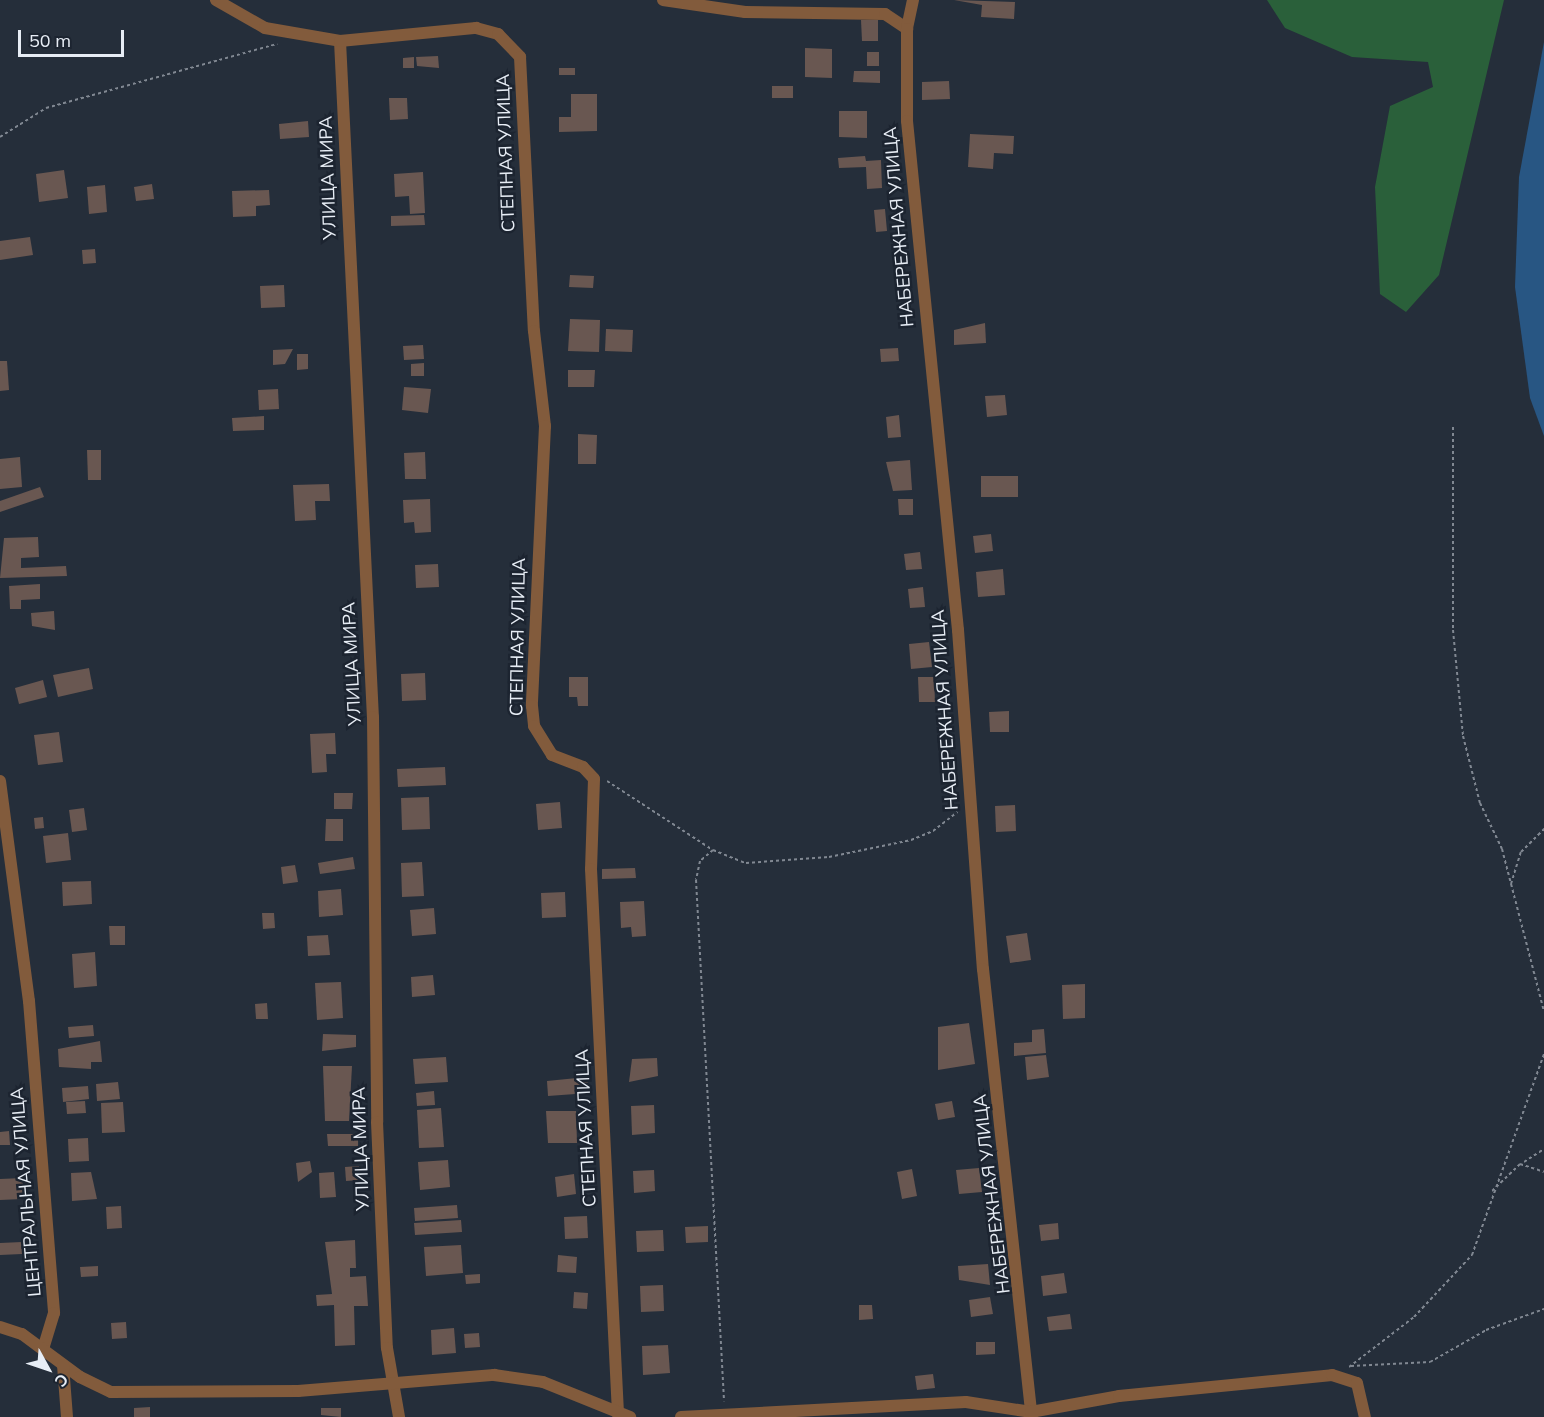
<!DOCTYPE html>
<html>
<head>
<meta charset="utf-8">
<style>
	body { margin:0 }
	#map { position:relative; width:1544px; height:1417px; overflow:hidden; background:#252e3a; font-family:Mulish,sans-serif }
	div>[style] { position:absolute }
	.green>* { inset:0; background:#2a603a }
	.water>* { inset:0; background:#285683 }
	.building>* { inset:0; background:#695751 }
	.path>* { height:2px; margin-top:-1px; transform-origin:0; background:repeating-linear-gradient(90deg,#818892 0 3px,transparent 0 6px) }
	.street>* { height:12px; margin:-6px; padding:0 6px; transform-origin:6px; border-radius:6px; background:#825b3c }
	span { translate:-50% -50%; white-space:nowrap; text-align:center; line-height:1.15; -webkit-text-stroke:5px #1c2430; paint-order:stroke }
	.street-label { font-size:18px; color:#e7edf5 }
	.north { position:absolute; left:18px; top:1339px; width:60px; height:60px; -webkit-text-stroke:4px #1c2430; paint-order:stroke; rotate:130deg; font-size:16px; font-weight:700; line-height:24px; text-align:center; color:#e7edf5 }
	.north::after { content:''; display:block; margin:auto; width:21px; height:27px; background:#e7edf5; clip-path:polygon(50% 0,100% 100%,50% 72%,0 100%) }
	.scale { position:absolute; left:18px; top:30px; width:106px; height:27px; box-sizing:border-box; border:3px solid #e7edf5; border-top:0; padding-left:8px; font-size:18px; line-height:21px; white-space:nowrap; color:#e7edf5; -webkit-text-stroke:4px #1c2430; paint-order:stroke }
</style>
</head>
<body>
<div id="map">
	<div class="green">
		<div style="clip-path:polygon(1267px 0,1504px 0,1439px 275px,1406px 312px,1380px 294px,1375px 187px,1390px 106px,1433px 87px,1428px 62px,1352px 57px,1285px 28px)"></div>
	</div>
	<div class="water">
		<div style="clip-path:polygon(1544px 42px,1544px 436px,1530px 398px,1515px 287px,1519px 177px)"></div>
	</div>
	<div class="building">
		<div style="clip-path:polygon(954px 0,1015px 2px,1014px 19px,981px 17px,982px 5px)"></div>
		<div style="clip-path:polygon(861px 20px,878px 20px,878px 41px,862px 41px)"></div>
		<div style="clip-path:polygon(805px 48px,832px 49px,832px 78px,805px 77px)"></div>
		<div style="clip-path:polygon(867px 52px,879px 52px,879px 66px,867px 66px)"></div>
		<div style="clip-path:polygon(438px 56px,439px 68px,417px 66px,416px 57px)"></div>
		<div style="clip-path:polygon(414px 57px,414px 68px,403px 68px,403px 58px)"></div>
		<div style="clip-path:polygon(559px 68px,575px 68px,575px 75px,559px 75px)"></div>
		<div style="clip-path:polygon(854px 71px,880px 71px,880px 83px,853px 82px)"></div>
		<div style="clip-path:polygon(949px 81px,950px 99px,922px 100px,922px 82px)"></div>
		<div style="clip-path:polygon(772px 86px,793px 86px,793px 98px,772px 98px)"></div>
		<div style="clip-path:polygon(571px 94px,597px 94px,597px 131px,559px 132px,559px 117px,571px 117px)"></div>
		<div style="clip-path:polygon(389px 98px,407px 98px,408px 119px,390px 120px)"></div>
		<div style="clip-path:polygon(839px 111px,867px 111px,867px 138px,839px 137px)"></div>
		<div style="clip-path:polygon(308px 121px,309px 137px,280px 139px,279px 124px)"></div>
		<div style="clip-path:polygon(970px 134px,1014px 136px,1013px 154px,994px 153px,993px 169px,968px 167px)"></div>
		<div style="clip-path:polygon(865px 156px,866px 161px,881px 160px,882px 188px,867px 189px,866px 167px,839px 168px,838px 158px)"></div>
		<div style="clip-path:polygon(64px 170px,68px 198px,39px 202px,36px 174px)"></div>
		<div style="clip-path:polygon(423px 172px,425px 213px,410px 214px,409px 196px,395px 197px,394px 174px)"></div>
		<div style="clip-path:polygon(152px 184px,154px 199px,136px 201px,134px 187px)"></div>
		<div style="clip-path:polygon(105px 185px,107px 212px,89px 214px,87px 187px)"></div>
		<div style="clip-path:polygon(269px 190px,270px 205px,256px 206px,256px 216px,233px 217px,232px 191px)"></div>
		<div style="clip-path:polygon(885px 209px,887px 231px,876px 232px,874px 210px)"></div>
		<div style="clip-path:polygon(424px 215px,425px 225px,391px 226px,391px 216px)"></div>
		<div style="clip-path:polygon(30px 237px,33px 255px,0 260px,0 241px)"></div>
		<div style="clip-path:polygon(95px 249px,96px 263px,83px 264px,82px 250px)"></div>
		<div style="clip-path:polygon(570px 275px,594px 276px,593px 288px,569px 287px)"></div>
		<div style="clip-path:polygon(284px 285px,285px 307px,261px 308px,260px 286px)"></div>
		<div style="clip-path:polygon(570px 319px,600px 320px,599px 352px,568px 351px)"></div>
		<div style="clip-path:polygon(985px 323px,986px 343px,954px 345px,954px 330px)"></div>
		<div style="clip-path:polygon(606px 329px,633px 330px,632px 352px,605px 351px)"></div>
		<div style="clip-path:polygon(423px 345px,424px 359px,404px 360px,403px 346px)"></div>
		<div style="clip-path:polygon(898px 348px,899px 361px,881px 362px,880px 349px)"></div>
		<div style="clip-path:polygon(293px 349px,285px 364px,273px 365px,273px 350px)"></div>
		<div style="clip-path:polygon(297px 354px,308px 354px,308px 369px,297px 370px)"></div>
		<div style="clip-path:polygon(0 361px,7px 361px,9px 390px,0 391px)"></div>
		<div style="clip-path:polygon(424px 363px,424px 376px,411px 376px,411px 364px)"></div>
		<div style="clip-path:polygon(568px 370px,595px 370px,594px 387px,568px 387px)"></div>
		<div style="clip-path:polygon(404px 387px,431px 389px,428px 413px,402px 410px)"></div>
		<div style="clip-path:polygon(278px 389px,279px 409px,259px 410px,258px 390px)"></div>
		<div style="clip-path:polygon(1005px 395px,1007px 415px,987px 417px,985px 396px)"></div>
		<div style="clip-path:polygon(899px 415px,901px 437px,888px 438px,886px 417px)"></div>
		<div style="clip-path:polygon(264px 416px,264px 430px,233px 431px,232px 418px)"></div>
		<div style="clip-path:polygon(578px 434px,597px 435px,596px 464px,578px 464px)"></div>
		<div style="clip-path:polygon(87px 450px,101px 450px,101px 480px,88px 480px)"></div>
		<div style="clip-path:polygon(425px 452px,426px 479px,405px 479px,404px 453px)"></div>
		<div style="clip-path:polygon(20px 457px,22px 487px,0 489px,0 459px)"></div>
		<div style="clip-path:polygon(910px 460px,912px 490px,893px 491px,886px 462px)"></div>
		<div style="clip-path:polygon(981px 476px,1018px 476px,1018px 497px,981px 497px)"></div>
		<div style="clip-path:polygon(329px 484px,330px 501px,315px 501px,316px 520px,295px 521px,293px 485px)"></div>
		<div style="clip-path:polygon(40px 487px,44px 497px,0 512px,0 501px)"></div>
		<div style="clip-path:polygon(430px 499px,431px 532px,415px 533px,414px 522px,404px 523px,403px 500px)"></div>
		<div style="clip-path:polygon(898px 499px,913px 499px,913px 515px,899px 515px)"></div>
		<div style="clip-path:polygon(991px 534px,993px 551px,975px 553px,973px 536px)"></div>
		<div style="clip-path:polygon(38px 537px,39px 557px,21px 558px,21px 568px,66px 566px,67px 576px,0 578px,4px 538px)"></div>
		<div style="clip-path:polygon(920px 552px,922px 569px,906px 570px,904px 554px)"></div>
		<div style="clip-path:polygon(438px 564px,439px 587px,416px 588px,415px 565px)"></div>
		<div style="clip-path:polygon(1003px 569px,1005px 595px,978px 597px,976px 572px)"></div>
		<div style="clip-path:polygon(40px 584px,40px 599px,21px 600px,21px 609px,10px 609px,9px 586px)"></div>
		<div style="clip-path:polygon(923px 587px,925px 607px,910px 608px,908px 589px)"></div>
		<div style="clip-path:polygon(54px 611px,55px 630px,32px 626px,31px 613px)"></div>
		<div style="clip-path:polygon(929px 642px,932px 667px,911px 669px,909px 644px)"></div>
		<div style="clip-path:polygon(89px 668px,93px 689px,58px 697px,53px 675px)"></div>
		<div style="clip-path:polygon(425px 673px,426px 700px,402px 701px,401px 674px)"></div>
		<div style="clip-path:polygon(569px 677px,588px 677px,588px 706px,578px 706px,577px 697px,569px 697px)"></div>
		<div style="clip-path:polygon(918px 677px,934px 677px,935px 702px,919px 702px)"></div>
		<div style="clip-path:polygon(43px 680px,47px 697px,19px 704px,15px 688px)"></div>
		<div style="clip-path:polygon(1009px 711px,1009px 732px,990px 732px,989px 712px)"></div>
		<div style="clip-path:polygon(59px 732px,63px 762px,38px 765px,34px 735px)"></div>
		<div style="clip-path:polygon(335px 733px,336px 754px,326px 754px,327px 772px,312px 773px,310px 734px)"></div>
		<div style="clip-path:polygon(445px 767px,446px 785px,398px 787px,397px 769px)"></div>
		<div style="clip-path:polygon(334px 793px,353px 793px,352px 809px,334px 809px)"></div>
		<div style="clip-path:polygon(429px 797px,430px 829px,402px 830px,401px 798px)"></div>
		<div style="clip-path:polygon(560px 802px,562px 828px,538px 830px,536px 804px)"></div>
		<div style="clip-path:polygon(1015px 805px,1016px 831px,996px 832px,995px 806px)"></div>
		<div style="clip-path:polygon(84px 808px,87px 830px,72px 832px,69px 810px)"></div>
		<div style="clip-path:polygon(43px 817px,44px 828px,35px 829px,34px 818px)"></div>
		<div style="clip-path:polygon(326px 819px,343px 819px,343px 841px,325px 841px)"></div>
		<div style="clip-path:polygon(68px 833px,71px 860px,46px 863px,43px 836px)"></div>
		<div style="clip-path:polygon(353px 857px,355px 869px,320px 874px,318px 863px)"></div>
		<div style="clip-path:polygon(422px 862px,424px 896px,402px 897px,401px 863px)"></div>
		<div style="clip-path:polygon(295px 865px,298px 882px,283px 884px,281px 867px)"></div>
		<div style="clip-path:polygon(635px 868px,636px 878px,602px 879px,602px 869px)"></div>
		<div style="clip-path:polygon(91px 881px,92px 904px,63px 906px,62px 882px)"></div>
		<div style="clip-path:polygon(341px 889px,343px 915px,319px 917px,318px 891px)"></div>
		<div style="clip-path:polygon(565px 892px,566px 917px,542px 918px,541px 893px)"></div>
		<div style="clip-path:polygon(644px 901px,646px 936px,632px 937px,631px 927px,621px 928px,620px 902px)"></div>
		<div style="clip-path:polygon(434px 908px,436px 934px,412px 936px,410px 910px)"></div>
		<div style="clip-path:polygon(262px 913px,274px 913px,275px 928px,263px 929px)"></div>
		<div style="clip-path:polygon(109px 926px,125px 926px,125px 945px,110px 945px)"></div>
		<div style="clip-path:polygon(1027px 933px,1031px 960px,1010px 963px,1006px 936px)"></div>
		<div style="clip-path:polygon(328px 935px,330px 955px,308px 956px,307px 936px)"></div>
		<div style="clip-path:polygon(95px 952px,97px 986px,74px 988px,72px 954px)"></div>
		<div style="clip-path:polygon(433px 975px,435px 995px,412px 997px,411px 977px)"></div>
		<div style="clip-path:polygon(341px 982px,343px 1018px,317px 1020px,315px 983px)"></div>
		<div style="clip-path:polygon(1085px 984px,1085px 1018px,1063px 1019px,1062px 985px)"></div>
		<div style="clip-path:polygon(267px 1003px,268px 1019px,256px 1019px,255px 1004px)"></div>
		<div style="clip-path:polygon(969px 1023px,975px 1064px,938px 1070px,938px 1027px)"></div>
		<div style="clip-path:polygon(93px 1025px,94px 1036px,69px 1038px,68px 1027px)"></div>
		<div style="clip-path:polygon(1044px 1029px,1046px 1053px,1014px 1056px,1014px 1043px,1032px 1042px,1032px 1030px)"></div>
		<div style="clip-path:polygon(323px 1034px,356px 1035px,356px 1047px,322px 1051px)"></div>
		<div style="clip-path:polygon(100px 1041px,102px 1062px,91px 1062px,91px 1069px,59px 1067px,58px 1049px)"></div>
		<div style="clip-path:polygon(1046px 1055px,1049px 1077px,1027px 1080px,1025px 1057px)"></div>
		<div style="clip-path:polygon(446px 1057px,448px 1082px,415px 1084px,413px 1059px)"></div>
		<div style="clip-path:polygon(657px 1058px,658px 1076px,629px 1082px,632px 1059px)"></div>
		<div style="clip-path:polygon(323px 1066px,352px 1066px,349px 1121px,325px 1121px)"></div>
		<div style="clip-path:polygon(587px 1077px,589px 1093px,548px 1096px,547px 1081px)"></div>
		<div style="clip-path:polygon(118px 1082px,120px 1099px,97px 1101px,96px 1084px)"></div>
		<div style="clip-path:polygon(88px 1086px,89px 1099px,63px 1102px,62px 1088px)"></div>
		<div style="clip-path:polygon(434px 1091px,435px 1105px,417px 1106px,416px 1093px)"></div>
		<div style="clip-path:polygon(85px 1101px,86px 1113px,67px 1114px,66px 1102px)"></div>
		<div style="clip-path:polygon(952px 1101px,955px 1117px,938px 1120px,935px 1104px)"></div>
		<div style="clip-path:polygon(123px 1102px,125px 1132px,102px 1133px,101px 1103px)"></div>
		<div style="clip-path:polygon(654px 1105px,655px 1133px,632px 1135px,631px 1106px)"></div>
		<div style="clip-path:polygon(441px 1108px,444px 1147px,419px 1148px,417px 1110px)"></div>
		<div style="clip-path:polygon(546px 1111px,576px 1111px,577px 1143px,548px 1143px)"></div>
		<div style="clip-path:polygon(9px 1131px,10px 1145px,0 1145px,0 1132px)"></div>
		<div style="clip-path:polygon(327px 1134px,358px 1134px,358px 1146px,328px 1146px)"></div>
		<div style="clip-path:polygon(88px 1138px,89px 1161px,69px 1162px,68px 1139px)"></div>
		<div style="clip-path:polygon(448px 1160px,450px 1187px,420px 1190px,418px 1162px)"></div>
		<div style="clip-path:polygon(310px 1161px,312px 1172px,298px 1182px,296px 1163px)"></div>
		<div style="clip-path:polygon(359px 1166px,360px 1180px,346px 1181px,345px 1167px)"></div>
		<div style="clip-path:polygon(979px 1168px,982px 1192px,959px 1194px,956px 1170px)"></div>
		<div style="clip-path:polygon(912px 1169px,917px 1196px,902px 1199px,897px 1172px)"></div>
		<div style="clip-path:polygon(654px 1170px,655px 1191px,634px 1193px,633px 1171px)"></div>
		<div style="clip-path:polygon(91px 1172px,97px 1199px,72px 1201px,71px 1173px)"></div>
		<div style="clip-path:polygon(334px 1172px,336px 1197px,320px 1198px,319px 1173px)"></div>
		<div style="clip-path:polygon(574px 1174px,576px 1194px,557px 1197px,555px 1177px)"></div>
		<div style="clip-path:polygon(23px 1178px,23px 1199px,0 1200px,0 1179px)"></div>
		<div style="clip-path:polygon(457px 1205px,458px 1218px,415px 1221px,414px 1208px)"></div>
		<div style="clip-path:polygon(121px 1206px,122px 1228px,107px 1229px,106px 1207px)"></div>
		<div style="clip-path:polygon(587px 1216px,588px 1238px,565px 1239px,564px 1217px)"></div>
		<div style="clip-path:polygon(461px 1220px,462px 1232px,415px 1235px,414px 1223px)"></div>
		<div style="clip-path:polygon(1058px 1223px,1059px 1239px,1041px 1241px,1039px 1225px)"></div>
		<div style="clip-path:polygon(708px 1226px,708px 1242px,686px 1243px,685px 1227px)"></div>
		<div style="clip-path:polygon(663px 1230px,664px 1251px,637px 1252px,636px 1231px)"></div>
		<div style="clip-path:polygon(355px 1240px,356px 1268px,350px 1268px,350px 1277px,366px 1276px,368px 1306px,354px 1306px,355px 1345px,335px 1346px,334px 1305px,317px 1306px,316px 1295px,332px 1294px,325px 1242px)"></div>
		<div style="clip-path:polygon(22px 1242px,22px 1254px,0 1255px,0 1243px)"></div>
		<div style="clip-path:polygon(461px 1245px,463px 1273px,426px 1276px,424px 1247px)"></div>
		<div style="clip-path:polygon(558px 1255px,577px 1257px,576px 1273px,557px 1272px)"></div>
		<div style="clip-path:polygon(988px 1264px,990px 1285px,959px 1280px,958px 1266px)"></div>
		<div style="clip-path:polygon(98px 1266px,98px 1276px,81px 1277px,80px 1267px)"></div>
		<div style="clip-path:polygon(1064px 1273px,1067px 1293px,1043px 1296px,1041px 1276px)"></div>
		<div style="clip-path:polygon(480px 1274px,480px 1283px,466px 1284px,465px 1275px)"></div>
		<div style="clip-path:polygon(663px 1285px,664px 1311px,641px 1312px,640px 1286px)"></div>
		<div style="clip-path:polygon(574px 1292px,588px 1293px,587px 1309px,573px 1308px)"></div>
		<div style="clip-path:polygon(990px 1297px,993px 1314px,971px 1317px,969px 1300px)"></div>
		<div style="clip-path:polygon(859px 1305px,872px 1305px,873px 1319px,859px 1320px)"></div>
		<div style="clip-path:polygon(1070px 1314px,1072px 1329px,1049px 1331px,1047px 1317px)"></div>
		<div style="clip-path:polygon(126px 1322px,127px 1338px,112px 1339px,111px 1323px)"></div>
		<div style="clip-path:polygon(454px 1328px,456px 1353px,432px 1355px,431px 1330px)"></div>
		<div style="clip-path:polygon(479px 1333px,480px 1347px,465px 1348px,464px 1334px)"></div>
		<div style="clip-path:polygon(976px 1342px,995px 1342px,995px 1354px,976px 1355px)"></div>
		<div style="clip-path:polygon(668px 1345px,670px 1373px,643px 1375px,642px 1346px)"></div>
		<div style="clip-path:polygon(933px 1374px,935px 1388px,917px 1390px,915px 1376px)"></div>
		<div style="clip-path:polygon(150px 1407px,150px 1417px,134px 1417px,134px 1408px)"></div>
		<div style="clip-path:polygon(321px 1408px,341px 1408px,341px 1417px,321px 1415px)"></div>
	</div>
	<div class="path">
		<div style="left:0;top:137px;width:54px;rotate:-32.2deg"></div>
		<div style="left:46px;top:108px;width:240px;rotate:-15.5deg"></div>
		<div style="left:1453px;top:427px;width:203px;rotate:90deg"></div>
		<div style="left:1453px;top:630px;width:106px;rotate:84.6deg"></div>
		<div style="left:1463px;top:736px;width:69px;rotate:75.8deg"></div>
		<div style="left:1480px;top:803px;width:51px;rotate:64.4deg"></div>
		<div style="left:1502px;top:849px;width:167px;rotate:75.5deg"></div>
		<div style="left:607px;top:781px;width:126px;rotate:33.1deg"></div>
		<div style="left:713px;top:850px;width:35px;rotate:22deg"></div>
		<div style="left:746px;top:863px;width:83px;rotate:-4.1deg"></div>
		<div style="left:829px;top:857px;width:84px;rotate:-11.7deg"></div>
		<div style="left:911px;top:840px;width:24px;rotate:-22deg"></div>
		<div style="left:933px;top:831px;width:31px;rotate:-38deg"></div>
		<div style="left:713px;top:850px;width:17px;rotate:140deg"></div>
		<div style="left:700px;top:861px;width:19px;rotate:102deg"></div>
		<div style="left:696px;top:880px;width:522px;rotate:86.92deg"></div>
		<div style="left:1511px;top:884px;width:34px;rotate:-73deg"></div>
		<div style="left:1521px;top:852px;width:33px;rotate:-45deg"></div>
		<div style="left:1524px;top:1162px;width:24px;rotate:-33deg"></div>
		<div style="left:1492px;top:1191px;width:39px;rotate:-44deg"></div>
		<div style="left:1520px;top:1164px;width:25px;rotate:18deg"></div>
		<div style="left:1351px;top:1366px;width:79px;rotate:-2.9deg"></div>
		<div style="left:1430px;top:1362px;width:64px;rotate:-29.7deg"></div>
		<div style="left:1486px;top:1330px;width:62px;rotate:-19.9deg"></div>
		<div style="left:1349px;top:1367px;width:82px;rotate:-37.6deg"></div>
		<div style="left:1414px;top:1317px;width:85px;rotate:-46.9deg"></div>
		<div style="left:1472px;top:1255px;width:214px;rotate:-70.3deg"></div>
	</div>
	<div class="street">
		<div style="left:216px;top:0;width:56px;rotate:29.7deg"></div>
		<div style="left:265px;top:28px;width:76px;rotate:9.8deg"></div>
		<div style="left:340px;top:41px;width:677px;rotate:87.21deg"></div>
		<div style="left:373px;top:717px;width:405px;rotate:89.4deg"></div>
		<div style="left:377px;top:1122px;width:226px;rotate:87.5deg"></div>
		<div style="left:387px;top:1348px;width:70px;rotate:80.1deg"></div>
		<div style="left:663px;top:0;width:83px;rotate:8.3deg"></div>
		<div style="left:745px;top:12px;width:140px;rotate:0.8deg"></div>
		<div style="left:885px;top:14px;width:27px;rotate:34deg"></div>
		<div style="left:913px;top:0;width:30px;rotate:102deg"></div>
		<div style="left:907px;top:29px;width:92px;rotate:90deg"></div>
		<div style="left:907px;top:121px;width:512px;rotate:84.28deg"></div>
		<div style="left:958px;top:630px;width:340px;rotate:85.8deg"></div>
		<div style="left:983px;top:969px;width:451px;rotate:83.8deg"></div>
		<div style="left:340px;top:41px;width:137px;rotate:-5.5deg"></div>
		<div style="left:476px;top:28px;width:23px;rotate:15deg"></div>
		<div style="left:498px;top:34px;width:32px;rotate:46deg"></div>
		<div style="left:520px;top:57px;width:274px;rotate:87.1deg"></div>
		<div style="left:534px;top:331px;width:96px;rotate:83.4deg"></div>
		<div style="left:545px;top:426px;width:280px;rotate:92.7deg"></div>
		<div style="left:532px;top:706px;width:20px;rotate:84deg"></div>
		<div style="left:534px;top:726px;width:34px;rotate:58deg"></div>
		<div style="left:552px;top:755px;width:33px;rotate:21deg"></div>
		<div style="left:583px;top:767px;width:16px;rotate:47deg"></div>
		<div style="left:594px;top:779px;width:90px;rotate:91.9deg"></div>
		<div style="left:591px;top:869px;width:546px;rotate:87.16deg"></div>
		<div style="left:0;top:781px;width:222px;rotate:82.5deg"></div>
		<div style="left:29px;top:1001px;width:313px;rotate:85.4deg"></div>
		<div style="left:54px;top:1313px;width:37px;rotate:107deg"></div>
		<div style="left:0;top:1327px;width:23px;rotate:18deg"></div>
		<div style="left:22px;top:1334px;width:72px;rotate:36.6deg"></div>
		<div style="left:80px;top:1377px;width:34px;rotate:26deg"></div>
		<div style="left:111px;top:1392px;width:187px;rotate:-0.3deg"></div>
		<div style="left:298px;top:1391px;width:197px;rotate:-4.7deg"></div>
		<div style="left:494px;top:1375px;width:49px;rotate:8.1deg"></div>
		<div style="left:543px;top:1382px;width:94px;rotate:21.9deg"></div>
		<div style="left:63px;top:1365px;width:52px;rotate:85.6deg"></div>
		<div style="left:681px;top:1417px;width:285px;rotate:-3deg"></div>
		<div style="left:966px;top:1402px;width:66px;rotate:8.7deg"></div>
		<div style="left:1031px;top:1412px;width:89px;rotate:-10.3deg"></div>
		<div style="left:1119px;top:1396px;width:214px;rotate:-5.6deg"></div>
		<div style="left:1332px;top:1375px;width:26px;rotate:18deg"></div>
		<div style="left:1357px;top:1383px;width:35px;rotate:77deg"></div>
	</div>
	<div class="street-label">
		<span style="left:506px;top:153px;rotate:-92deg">СТЕПНАЯ УЛИЦА</span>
		<span style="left:328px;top:178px;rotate:-92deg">УЛИЦА МИРА</span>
		<span style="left:899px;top:227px;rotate:-95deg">НАБЕРЕЖНАЯ УЛИЦА</span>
		<span style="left:518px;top:637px;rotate:-89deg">СТЕПНАЯ УЛИЦА</span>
		<span style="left:352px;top:664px;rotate:-93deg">УЛИЦА МИРА</span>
		<span style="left:945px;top:710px;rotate:-94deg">НАБЕРЕЖНАЯ УЛИЦА</span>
		<span style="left:586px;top:1128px;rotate:-93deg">СТЕПНАЯ УЛИЦА</span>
		<span style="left:361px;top:1149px;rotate:-92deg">УЛИЦА МИРА</span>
		<span style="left:26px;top:1192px;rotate:-95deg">ЦЕНТРАЛЬНАЯ УЛИЦА</span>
		<span style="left:992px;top:1194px;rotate:-97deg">НАБЕРЕЖНАЯ УЛИЦА</span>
	</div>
	<div class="north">С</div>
	<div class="scale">50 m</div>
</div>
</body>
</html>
